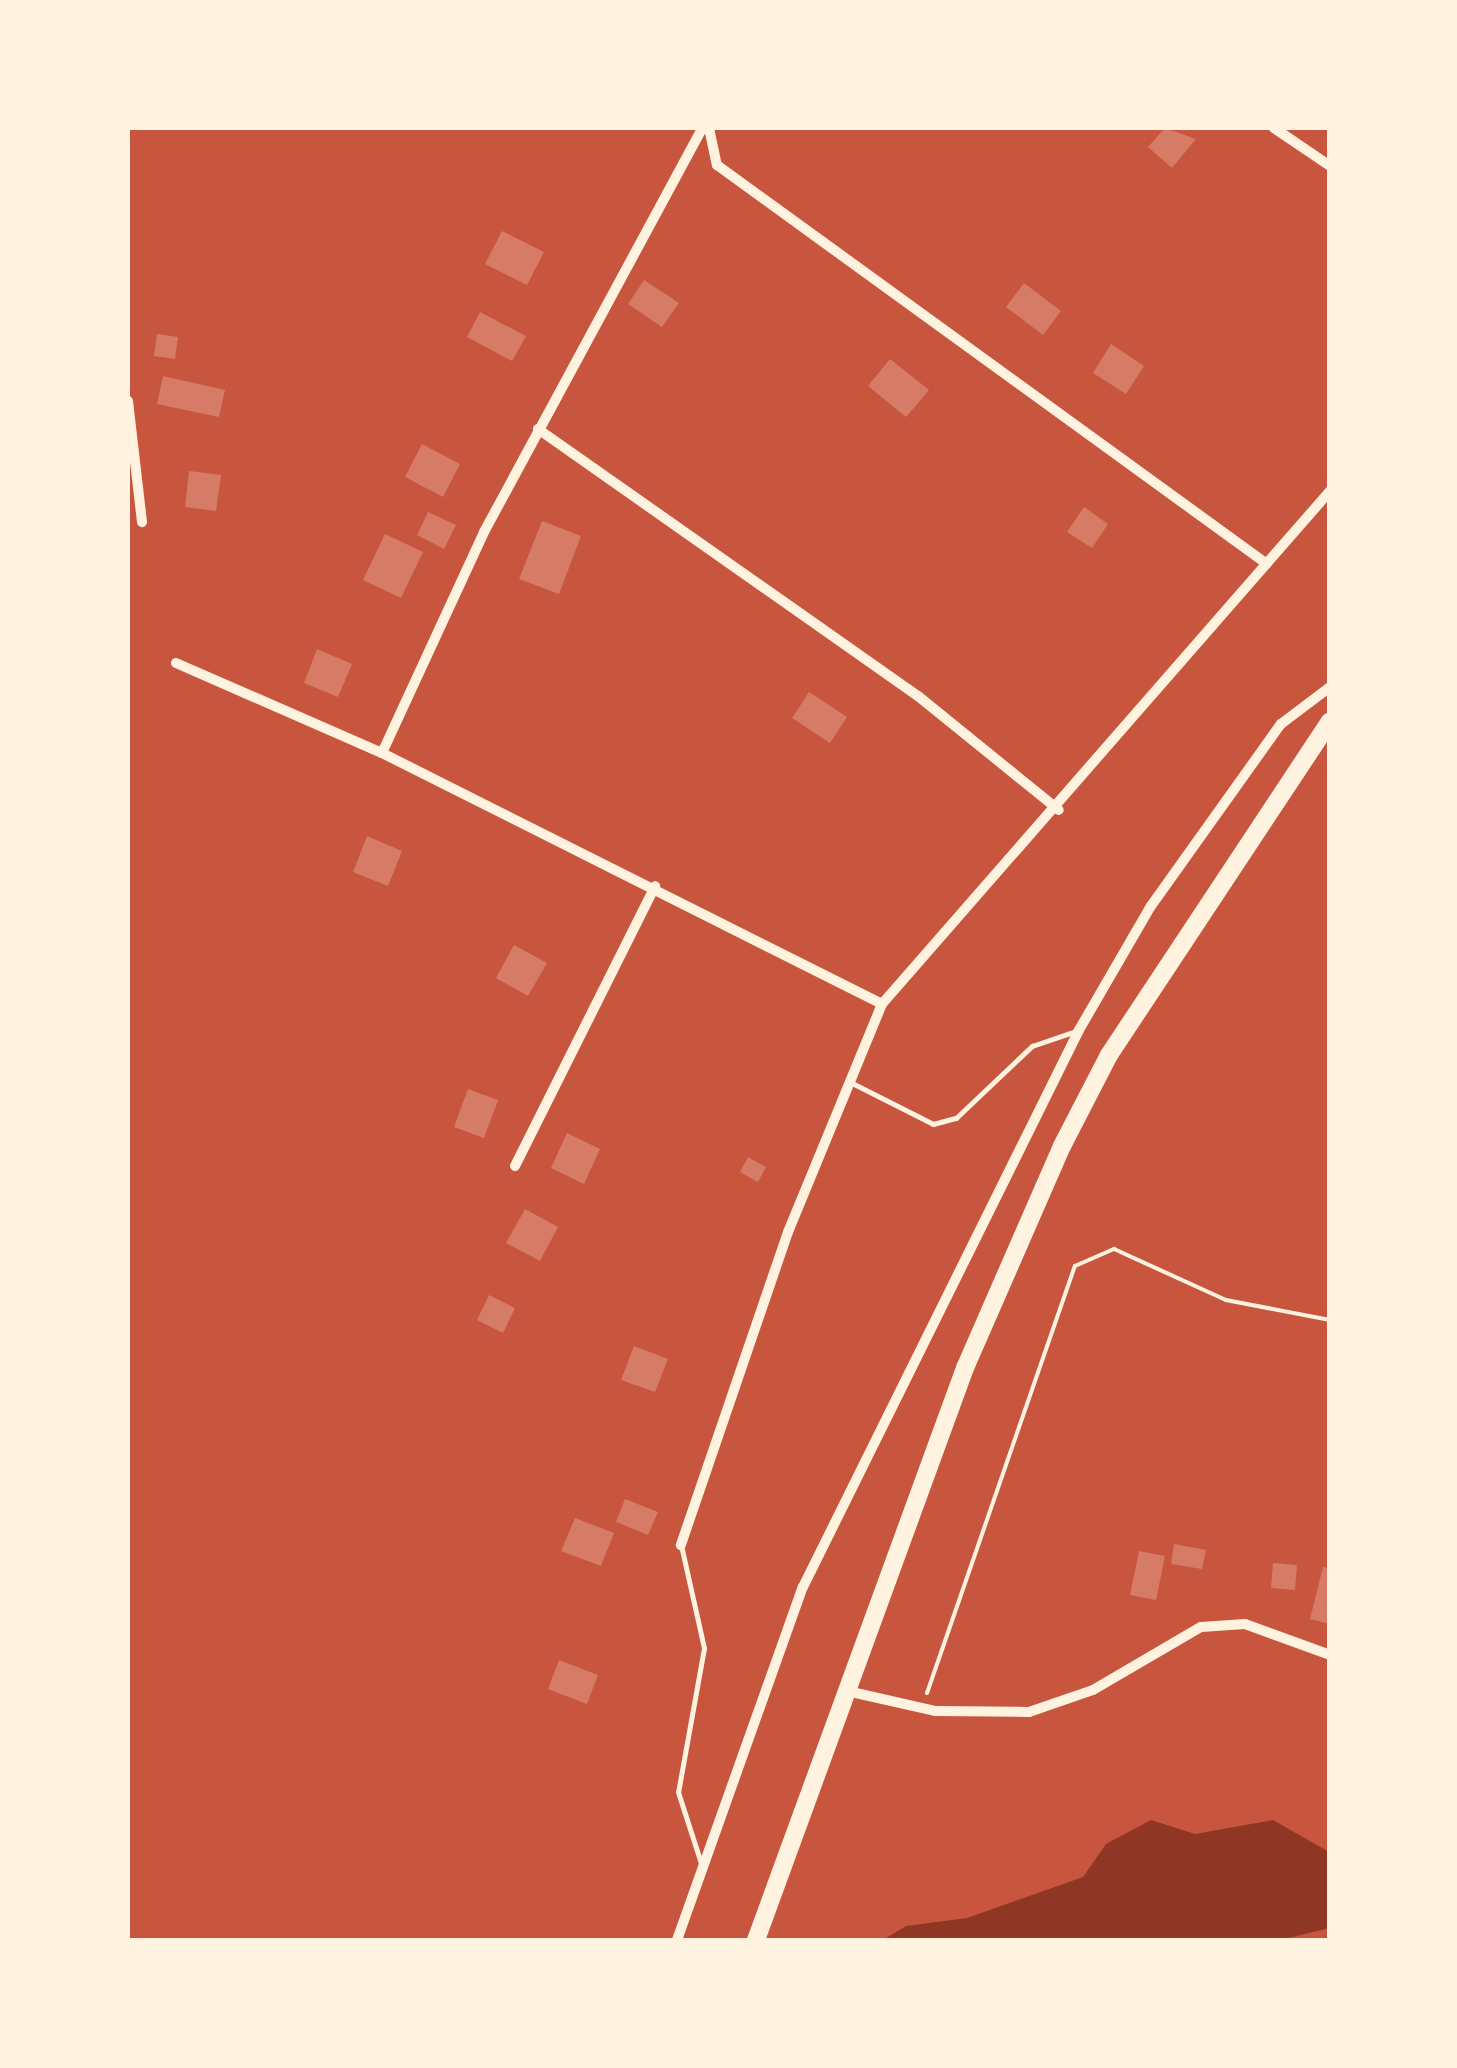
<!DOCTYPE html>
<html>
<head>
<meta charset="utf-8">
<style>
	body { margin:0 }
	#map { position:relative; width:1457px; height:2068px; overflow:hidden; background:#c8553d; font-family:"Alegreya Sans",sans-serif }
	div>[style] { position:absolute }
	.water>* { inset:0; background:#8f3625 }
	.building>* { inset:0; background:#d67c66 }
	.path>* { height:4px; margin:-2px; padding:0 2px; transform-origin:2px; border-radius:2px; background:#fff3e0 }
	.service>* { height:5px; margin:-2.5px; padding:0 2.5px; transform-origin:2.5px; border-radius:2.5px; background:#fff3e0 }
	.minor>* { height:10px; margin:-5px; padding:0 5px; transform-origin:5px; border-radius:5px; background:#fff3e0 }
	.trunk>* { height:18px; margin:-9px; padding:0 9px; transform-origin:9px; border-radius:9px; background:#fff3e0 }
	span { translate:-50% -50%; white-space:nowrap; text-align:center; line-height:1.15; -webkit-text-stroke:8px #fff3e0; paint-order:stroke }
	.frame { position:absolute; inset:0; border:130px solid #fff3e0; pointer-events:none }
</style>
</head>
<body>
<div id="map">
	<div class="water">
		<div style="clip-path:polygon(1151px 1820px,1195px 1834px,1273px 1820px,1329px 1852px,1329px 1928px,1281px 1940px,883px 1940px,906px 1926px,967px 1918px,1083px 1877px,1106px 1844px)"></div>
	</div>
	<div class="building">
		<div style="clip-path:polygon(1165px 128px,1196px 139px,1172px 168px,1148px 147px)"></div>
		<div style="clip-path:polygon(502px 231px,544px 252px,527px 285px,485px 264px)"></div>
		<div style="clip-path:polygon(644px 280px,679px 303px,662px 327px,628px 304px)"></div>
		<div style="clip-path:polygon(1024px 283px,1061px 311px,1043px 335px,1006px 307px)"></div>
		<div style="clip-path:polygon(480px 312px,526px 336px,512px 361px,467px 337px)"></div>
		<div style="clip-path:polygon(157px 334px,178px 337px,175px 359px,154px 356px)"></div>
		<div style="clip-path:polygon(1111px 344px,1144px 366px,1126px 394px,1093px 373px)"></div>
		<div style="clip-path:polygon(890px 359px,929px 390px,906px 417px,868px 386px)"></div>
		<div style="clip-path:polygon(163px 376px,225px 390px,219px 417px,157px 404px)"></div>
		<div style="clip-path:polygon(422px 444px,460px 464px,443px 497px,405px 477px)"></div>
		<div style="clip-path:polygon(189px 471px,221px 475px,216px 511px,185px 507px)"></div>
		<div style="clip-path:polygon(1084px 507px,1108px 524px,1092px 548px,1067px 532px)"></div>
		<div style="clip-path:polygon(428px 512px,456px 525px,444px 549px,417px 535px)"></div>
		<div style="clip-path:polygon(542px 521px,581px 536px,559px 594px,519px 579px)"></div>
		<div style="clip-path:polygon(385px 534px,423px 552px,401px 598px,363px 580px)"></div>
		<div style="clip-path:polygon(317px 649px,352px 664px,338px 697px,304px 683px)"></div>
		<div style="clip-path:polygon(809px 692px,847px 717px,830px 743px,792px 718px)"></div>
		<div style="clip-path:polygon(367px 836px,402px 851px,388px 886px,353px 872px)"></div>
		<div style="clip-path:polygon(514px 945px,547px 963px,528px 996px,496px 978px)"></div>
		<div style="clip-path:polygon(468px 1089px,498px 1100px,484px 1138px,454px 1127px)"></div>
		<div style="clip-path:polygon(567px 1133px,600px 1149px,584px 1184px,551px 1168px)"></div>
		<div style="clip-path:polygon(748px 1157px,766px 1167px,758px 1182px,740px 1172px)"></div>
		<div style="clip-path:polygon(525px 1209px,558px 1227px,540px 1261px,506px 1243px)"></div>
		<div style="clip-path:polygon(489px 1295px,515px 1308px,503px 1333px,477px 1320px)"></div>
		<div style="clip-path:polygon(634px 1346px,668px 1359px,655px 1392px,621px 1380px)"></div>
		<div style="clip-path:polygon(625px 1499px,658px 1512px,648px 1535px,616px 1522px)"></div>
		<div style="clip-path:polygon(575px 1518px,614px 1533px,601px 1566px,561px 1551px)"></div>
		<div style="clip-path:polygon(1174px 1544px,1206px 1550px,1202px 1569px,1171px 1564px)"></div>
		<div style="clip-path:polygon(1139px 1551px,1165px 1556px,1156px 1600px,1130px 1595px)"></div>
		<div style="clip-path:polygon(1273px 1563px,1297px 1565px,1295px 1590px,1271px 1588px)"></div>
		<div style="clip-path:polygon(1323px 1567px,1330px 1568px,1330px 1624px,1310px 1619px)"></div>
		<div style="clip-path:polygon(559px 1660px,598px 1675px,587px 1704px,548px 1689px)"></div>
	</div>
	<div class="path">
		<div style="left:927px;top:1693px;width:452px;rotate:-70.9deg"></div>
		<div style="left:1075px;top:1266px;width:43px;rotate:-23.6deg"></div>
		<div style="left:1114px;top:1249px;width:123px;rotate:24.5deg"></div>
		<div style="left:1226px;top:1300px;width:106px;rotate:10.9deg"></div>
	</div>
	<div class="service">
		<div style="left:852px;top:1083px;width:91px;rotate:26.8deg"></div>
		<div style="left:933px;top:1124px;width:24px;rotate:-15deg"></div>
		<div style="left:956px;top:1118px;width:105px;rotate:-43.5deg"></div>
		<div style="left:1032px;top:1046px;width:46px;rotate:-18.8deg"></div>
		<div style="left:681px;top:1545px;width:106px;rotate:77.4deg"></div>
		<div style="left:704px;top:1648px;width:146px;rotate:100.2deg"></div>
		<div style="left:678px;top:1792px;width:75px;rotate:72.1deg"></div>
	</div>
	<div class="minor">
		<div style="left:709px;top:128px;width:38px;rotate:78deg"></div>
		<div style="left:717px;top:165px;width:679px;rotate:35.96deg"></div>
		<div style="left:1274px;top:128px;width:68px;rotate:34.2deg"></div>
		<div style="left:128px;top:401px;width:122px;rotate:83.4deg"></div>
		<div style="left:538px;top:429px;width:464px;rotate:35.1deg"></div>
		<div style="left:918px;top:696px;width:181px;rotate:39deg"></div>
		<div style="left:176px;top:663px;width:225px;rotate:23.6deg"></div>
		<div style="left:382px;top:753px;width:559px;rotate:26.66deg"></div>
		<div style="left:882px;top:1004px;width:247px;rotate:112.4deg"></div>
		<div style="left:788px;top:1232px;width:331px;rotate:108.9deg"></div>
		<div style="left:382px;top:753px;width:243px;rotate:-65.2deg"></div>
		<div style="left:484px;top:532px;width:459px;rotate:-61.6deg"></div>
		<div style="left:882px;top:1004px;width:681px;rotate:-48.87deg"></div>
		<div style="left:515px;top:1166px;width:313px;rotate:-63.4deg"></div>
		<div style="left:847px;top:1691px;width:90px;rotate:12.8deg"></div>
		<div style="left:935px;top:1711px;width:94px;rotate:0.6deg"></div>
		<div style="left:1029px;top:1712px;width:68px;rotate:-19deg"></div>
		<div style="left:1093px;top:1690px;width:125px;rotate:-30.3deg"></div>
		<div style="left:1201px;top:1627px;width:44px;rotate:-3.9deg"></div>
		<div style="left:1245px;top:1624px;width:90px;rotate:20deg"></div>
		<div style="left:677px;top:1940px;width:375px;rotate:-70.4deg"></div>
		<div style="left:803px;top:1587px;width:622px;rotate:-63.64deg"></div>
		<div style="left:1079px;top:1030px;width:143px;rotate:-59.9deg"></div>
		<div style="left:1151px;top:906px;width:224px;rotate:-54.5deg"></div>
		<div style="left:1281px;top:724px;width:61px;rotate:-37.1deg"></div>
	</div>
	<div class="trunk">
		<div style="left:756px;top:1940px;width:609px;rotate:-69.93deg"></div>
		<div style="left:965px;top:1368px;width:242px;rotate:-66.4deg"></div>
		<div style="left:1062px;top:1146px;width:102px;rotate:-62.7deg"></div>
		<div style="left:1109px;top:1055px;width:400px;rotate:-56.5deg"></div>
	</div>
	<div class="frame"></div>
</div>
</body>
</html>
